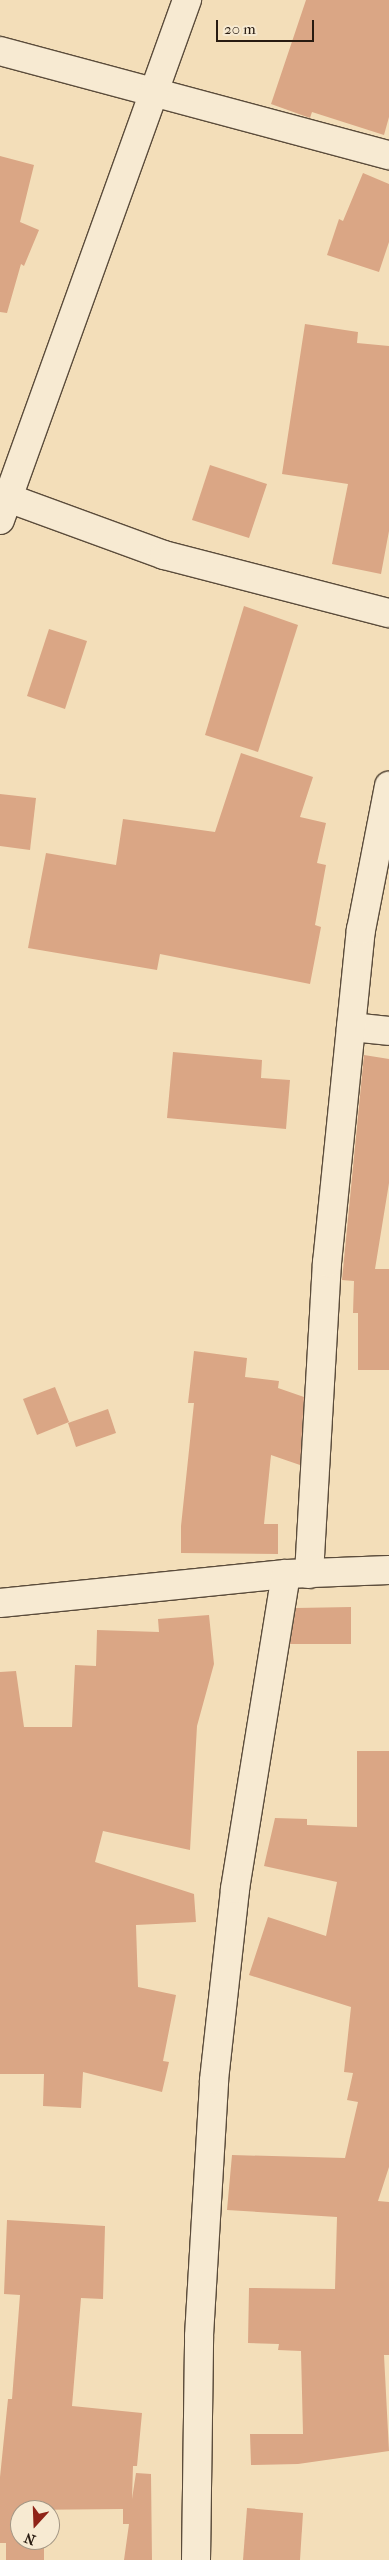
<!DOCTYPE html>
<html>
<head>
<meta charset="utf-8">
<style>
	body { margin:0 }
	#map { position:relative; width:389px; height:2560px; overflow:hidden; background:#f3deb9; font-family:"IM FELL French Canon",serif }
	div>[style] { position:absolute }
	.building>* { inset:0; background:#daa685 }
	.roads { filter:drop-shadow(1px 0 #5b4c3b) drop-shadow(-1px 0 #5b4c3b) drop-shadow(0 1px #5b4c3b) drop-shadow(0 -1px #5b4c3b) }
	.minor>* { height:28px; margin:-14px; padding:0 14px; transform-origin:14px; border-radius:14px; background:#f7ead2 }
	span { translate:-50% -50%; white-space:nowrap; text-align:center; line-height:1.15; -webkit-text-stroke:4.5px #f7ead2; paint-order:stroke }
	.north { position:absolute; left:10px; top:2500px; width:50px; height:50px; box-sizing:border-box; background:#f7ead2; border:1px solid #a49785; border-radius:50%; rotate:200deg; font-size:14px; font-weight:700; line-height:20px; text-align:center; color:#281b11 }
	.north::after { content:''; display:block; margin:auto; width:18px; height:22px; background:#8f2418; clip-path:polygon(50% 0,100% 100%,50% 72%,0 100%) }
	.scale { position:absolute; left:216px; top:20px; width:98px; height:22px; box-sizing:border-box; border:2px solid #281b11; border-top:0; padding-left:6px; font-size:15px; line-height:18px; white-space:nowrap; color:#281b11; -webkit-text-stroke:4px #f7ead2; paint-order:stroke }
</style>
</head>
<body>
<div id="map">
	<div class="building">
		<div style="clip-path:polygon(306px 0,389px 0,389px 117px,384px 135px,312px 112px,310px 118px,271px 104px)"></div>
		<div style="clip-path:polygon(0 156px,34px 165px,20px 222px,39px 230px,24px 266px,21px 264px,7px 313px,0 312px)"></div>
		<div style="clip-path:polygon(363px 173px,389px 184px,389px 242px,379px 272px,327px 255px,339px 219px,343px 221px)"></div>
		<div style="clip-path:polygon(305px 324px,358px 332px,357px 343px,389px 346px,389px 531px,381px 574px,332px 564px,348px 484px,282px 474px)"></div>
		<div style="clip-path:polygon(210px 465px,267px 484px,249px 538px,192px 520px)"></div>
		<div style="clip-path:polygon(244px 606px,298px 625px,258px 752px,205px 735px)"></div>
		<div style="clip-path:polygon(49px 629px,87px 641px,65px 709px,27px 696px)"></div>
		<div style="clip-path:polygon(241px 753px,313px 777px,300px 817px,326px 823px,317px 863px,326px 865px,315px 925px,321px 927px,310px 984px,160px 954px,157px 970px,28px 948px,46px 853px,116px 865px,123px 819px,215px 832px)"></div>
		<div style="clip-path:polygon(0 794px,36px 798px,30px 850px,0 846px)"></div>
		<div style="clip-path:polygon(173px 1052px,262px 1060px,261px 1078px,290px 1080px,286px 1129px,167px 1118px)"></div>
		<div style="clip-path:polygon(364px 1055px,389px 1059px,389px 1183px,375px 1269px,389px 1269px,389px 1370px,358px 1370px,358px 1313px,353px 1313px,354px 1281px,342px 1280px)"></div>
		<div style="clip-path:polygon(194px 1351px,247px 1358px,245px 1377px,279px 1381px,278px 1388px,304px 1397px,300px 1465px,271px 1455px,264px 1524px,278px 1524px,278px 1554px,181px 1553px,181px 1526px,194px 1403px,188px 1403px)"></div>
		<div style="clip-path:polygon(55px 1387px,69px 1422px,37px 1435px,23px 1399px)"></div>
		<div style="clip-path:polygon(108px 1409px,116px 1433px,76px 1447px,68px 1423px)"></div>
		<div style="clip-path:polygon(351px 1607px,351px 1644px,290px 1644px,296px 1608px)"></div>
		<div style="clip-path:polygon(209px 1615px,214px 1664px,197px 1726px,190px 1850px,103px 1831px,95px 1862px,194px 1894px,196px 1922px,136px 1925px,138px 1987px,176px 1995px,163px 2061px,169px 2062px,162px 2092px,83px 2072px,81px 2108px,43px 2106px,44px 2074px,0 2074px,0 1672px,16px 1671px,24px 1727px,72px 1727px,75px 1665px,96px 1666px,97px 1630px,159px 1632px,158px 1619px)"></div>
		<div style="clip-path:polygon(357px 1751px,389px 1751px,389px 2167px,378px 2201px,389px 2202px,389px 2355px,384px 2355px,389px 2451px,298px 2464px,251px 2465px,250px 2434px,303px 2434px,301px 2351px,278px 2350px,279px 2344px,248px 2343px,249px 2288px,335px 2289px,337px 2217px,227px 2210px,232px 2155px,345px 2158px,358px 2102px,347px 2100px,353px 2073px,344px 2072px,351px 2007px,249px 1975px,268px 1917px,326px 1936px,337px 1882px,264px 1866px,275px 1818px,307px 1819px,307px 1825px,357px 1827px)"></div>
		<div style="clip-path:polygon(7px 2220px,105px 2226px,103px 2299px,81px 2298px,72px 2406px,142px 2413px,137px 2466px,133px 2466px,132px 2499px,136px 2473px,151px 2474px,152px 2560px,124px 2560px,129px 2524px,123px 2524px,123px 2509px,20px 2510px,20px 2540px,49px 2540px,44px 2543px,44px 2560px,6px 2560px,6px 2543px,0 2543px,0 2477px,8px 2399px,12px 2399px,20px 2295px,4px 2294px)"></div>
		<div style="clip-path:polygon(247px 2508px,303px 2513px,300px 2560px,243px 2560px)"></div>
	</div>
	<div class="roads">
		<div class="minor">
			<div style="left:0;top:51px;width:403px;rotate:15deg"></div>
			<div style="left:0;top:495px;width:175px;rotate:20.1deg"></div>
			<div style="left:164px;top:555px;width:232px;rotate:14.5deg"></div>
			<div style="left:0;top:520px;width:553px;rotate:-70.22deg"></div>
			<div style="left:351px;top:1027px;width:38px;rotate:6deg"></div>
			<div style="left:309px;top:1574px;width:312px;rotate:-86.7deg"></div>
			<div style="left:327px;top:1263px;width:335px;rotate:-84.2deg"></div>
			<div style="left:361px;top:930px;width:147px;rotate:-79deg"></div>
			<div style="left:0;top:1603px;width:287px;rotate:-5.8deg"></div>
			<div style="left:286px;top:1574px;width:103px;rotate:-2.2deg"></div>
			<div style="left:196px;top:2560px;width:224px;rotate:-89.2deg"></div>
			<div style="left:199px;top:2336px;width:256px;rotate:-86.6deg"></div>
			<div style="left:214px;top:2080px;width:192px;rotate:-83.7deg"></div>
			<div style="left:235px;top:1889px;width:319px;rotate:-80.8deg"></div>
		</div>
	</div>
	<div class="north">N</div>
	<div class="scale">20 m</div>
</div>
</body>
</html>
